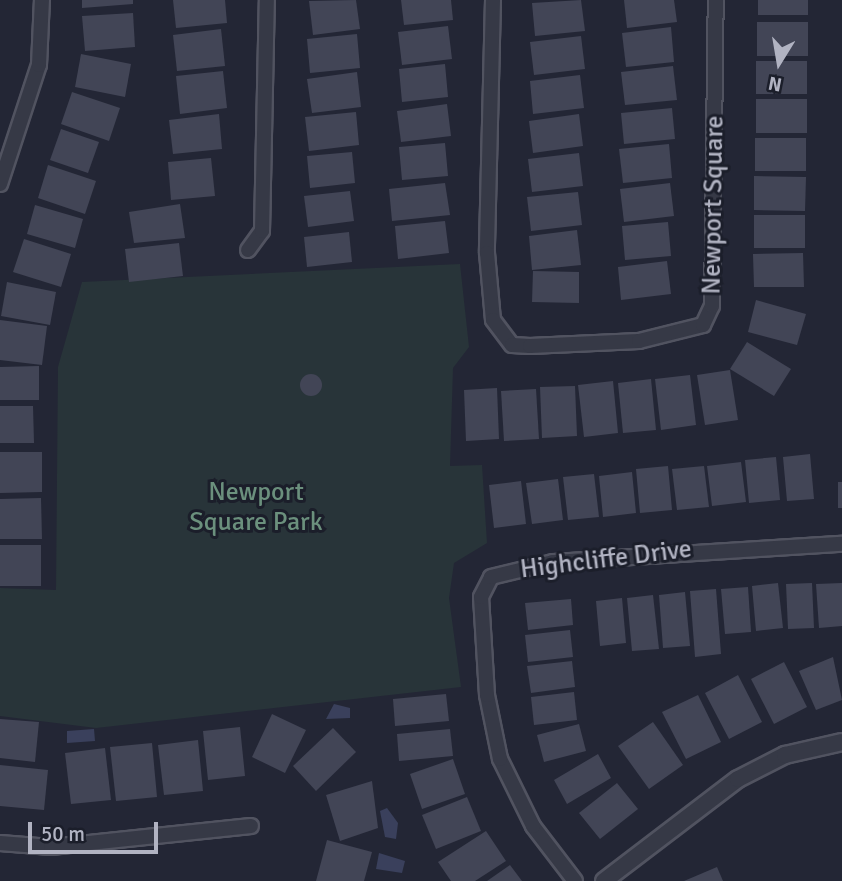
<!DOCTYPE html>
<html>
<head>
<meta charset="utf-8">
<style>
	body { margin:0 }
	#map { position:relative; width:842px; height:881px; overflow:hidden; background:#232635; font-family:Signika,sans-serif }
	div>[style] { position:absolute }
	.green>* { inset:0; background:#283439 }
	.water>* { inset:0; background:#3a405c }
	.building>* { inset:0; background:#424556 }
	.round { border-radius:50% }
	.roads { filter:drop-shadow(2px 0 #515360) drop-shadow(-2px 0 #515360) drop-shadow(0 2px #515360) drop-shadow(0 -2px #515360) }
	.minor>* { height:14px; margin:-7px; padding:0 7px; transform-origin:7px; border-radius:7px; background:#363946 }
	.tertiary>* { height:16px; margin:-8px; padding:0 8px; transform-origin:8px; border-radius:8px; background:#363946 }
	span { translate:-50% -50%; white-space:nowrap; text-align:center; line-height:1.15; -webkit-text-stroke:6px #1b1e2a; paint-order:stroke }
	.street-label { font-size:26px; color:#b1b3c2 }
	.park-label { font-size:26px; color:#6b907d }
	.north { position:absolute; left:744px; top:28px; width:70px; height:70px; -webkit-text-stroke:5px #1b1e2a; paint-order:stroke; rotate:191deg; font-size:19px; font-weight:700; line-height:28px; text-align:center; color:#b1b3c2 }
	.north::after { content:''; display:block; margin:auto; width:24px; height:32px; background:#b1b3c2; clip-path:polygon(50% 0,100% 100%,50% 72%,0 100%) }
	.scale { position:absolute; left:28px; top:822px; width:130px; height:32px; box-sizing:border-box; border:4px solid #b1b3c2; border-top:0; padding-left:9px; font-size:21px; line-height:24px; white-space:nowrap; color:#b1b3c2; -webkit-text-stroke:5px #1b1e2a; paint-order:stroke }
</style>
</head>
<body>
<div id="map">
	<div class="green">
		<div style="clip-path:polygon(460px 264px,469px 347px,453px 368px,450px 466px,482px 465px,487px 543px,454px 563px,449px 598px,461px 687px,96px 728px,0 716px,0 588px,56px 590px,58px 367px,82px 282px)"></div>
	</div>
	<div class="water">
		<div style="clip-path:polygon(334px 704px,350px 708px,350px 718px,326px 719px)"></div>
		<div style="clip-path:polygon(94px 729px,95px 741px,67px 743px,67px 731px)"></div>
		<div style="clip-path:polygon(387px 808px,398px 823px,396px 839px,385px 837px,380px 811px)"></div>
		<div style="clip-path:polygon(379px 853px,405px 861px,402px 873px,376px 869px)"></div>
	</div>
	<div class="building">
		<div style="clip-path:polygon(82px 0,133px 0,133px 4px,82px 8px)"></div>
		<div style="clip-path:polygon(173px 0,225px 0,227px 23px,176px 28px)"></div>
		<div style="clip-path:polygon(356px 0,360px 29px,313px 35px,309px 1px)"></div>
		<div style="clip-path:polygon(401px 0,451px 0,453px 20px,404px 25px)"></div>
		<div style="clip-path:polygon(581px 0,585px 31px,535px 36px,532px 3px)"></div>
		<div style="clip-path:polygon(624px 0,674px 0,677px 22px,627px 28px)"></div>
		<div style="clip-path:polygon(758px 0,808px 0,808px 15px,758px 15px)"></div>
		<div style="clip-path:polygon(133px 13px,135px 47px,85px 51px,82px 16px)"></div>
		<div style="clip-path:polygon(757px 22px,808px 22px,808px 56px,757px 56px)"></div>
		<div style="clip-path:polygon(448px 26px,452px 59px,402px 65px,398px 32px)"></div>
		<div style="clip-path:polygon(671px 27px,674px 62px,626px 67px,622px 33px)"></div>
		<div style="clip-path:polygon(221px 29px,225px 66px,177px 71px,173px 35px)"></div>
		<div style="clip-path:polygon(357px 34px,360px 68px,310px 73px,307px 39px)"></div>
		<div style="clip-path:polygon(581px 36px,585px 69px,534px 75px,530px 42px)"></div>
		<div style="clip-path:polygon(81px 54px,131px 64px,125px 97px,75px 87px)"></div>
		<div style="clip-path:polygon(756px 61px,807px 61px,807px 94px,756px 94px)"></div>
		<div style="clip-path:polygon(445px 64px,448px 97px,402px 102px,399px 69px)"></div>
		<div style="clip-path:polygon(673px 66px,677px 100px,625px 105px,621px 72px)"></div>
		<div style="clip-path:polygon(223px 71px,227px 108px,180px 114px,176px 76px)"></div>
		<div style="clip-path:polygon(357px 72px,361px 107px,312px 113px,307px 79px)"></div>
		<div style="clip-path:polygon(580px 75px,584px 108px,533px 114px,530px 81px)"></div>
		<div style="clip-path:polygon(72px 92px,120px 108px,109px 141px,61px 124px)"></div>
		<div style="clip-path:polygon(756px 99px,807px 99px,807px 133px,756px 133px)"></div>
		<div style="clip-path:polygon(447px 104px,451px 136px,401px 142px,397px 111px)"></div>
		<div style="clip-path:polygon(672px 108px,675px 139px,624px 144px,621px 113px)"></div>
		<div style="clip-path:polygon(356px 112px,359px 145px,309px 151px,305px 117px)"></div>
		<div style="clip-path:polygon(219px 114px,222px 149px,173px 154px,169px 120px)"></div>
		<div style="clip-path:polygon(579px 114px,583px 146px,533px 153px,529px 121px)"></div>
		<div style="clip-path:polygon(61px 129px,99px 142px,88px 173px,50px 160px)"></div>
		<div style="clip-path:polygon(755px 138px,806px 138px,806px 171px,755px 171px)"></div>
		<div style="clip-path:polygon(445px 143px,448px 176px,402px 180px,399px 147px)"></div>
		<div style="clip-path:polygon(669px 144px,672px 178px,623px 183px,619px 149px)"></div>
		<div style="clip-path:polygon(352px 152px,355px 183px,310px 188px,307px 156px)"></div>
		<div style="clip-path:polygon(579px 153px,583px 186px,532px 192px,528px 159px)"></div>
		<div style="clip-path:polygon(211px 158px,215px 196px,171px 200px,168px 162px)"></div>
		<div style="clip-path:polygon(48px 165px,96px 181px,85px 214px,38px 198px)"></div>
		<div style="clip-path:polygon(754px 176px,806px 177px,805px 211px,754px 210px)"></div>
		<div style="clip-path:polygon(445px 183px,450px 215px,392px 221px,389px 189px)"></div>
		<div style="clip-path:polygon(670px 183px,674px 216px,624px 222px,620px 189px)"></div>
		<div style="clip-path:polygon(350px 191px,354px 221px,308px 227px,304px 196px)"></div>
		<div style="clip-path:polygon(578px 192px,582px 225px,531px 231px,527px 197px)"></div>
		<div style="clip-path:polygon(180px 204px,185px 238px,134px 243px,129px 212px)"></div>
		<div style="clip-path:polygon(35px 205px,83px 219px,75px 248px,27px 234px)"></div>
		<div style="clip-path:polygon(754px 215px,805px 215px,805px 248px,754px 248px)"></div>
		<div style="clip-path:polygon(445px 221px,449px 253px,398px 259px,395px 226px)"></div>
		<div style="clip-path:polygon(668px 222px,671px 256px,625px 260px,622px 226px)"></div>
		<div style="clip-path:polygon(577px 230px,581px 265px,532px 270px,529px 236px)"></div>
		<div style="clip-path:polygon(349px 232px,352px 262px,307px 267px,304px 237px)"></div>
		<div style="clip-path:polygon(24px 239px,71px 254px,61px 287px,13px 272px)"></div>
		<div style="clip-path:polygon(179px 243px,183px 276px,129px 282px,125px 249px)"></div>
		<div style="clip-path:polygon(803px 253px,804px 287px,754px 287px,753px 254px)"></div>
		<div style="clip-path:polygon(667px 261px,671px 294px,621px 300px,618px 267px)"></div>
		<div style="clip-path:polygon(533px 271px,579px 272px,579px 303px,532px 302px)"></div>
		<div style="clip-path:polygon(7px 282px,56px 292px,50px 325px,1px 316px)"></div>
		<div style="clip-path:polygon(756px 300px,806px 314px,797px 345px,748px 332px)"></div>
		<div style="clip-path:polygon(0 320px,47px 326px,42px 365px,0 360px)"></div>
		<div style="clip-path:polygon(747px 342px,791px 369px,774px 396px,730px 369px)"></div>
		<div style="clip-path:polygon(39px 366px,39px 400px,0 400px,0 367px)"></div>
		<div style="clip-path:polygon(730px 370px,738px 420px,705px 425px,697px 375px)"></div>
		<div class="round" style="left:300px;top:374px;width:22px;height:22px"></div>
		<div style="clip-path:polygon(690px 375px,696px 425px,661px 430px,655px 379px)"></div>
		<div style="clip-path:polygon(651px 379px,656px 430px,623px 433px,618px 383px)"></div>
		<div style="clip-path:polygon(613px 381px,618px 433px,584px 437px,578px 385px)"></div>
		<div style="clip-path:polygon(575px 386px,577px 436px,542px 438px,540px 387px)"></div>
		<div style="clip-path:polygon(497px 388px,499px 439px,466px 441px,464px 390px)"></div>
		<div style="clip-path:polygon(536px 389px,539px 439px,504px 441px,501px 391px)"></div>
		<div style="clip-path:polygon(0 406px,33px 406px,34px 443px,0 443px)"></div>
		<div style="clip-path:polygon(0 452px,42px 452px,42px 492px,0 493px)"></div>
		<div style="clip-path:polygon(810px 454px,814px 499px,787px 501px,783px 457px)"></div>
		<div style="clip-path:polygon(776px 457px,780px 500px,749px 503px,745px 460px)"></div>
		<div style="clip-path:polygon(741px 462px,746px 502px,712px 506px,707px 466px)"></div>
		<div style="clip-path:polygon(668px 466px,672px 510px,640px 513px,636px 469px)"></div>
		<div style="clip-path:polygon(704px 466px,709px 507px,677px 510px,672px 469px)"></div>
		<div style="clip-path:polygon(632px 472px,636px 513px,603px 517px,599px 476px)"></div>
		<div style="clip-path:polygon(594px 474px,599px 517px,568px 520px,563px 477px)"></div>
		<div style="clip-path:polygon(558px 479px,563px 520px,532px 524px,526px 483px)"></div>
		<div style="clip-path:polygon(521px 481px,526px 524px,494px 528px,489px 485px)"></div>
		<div style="clip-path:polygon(838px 482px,842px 482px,842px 508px,838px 508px)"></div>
		<div style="clip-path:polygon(41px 498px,42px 539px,0 539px,0 499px)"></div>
		<div style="clip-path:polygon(0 545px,41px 545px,41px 586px,0 586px)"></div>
		<div style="clip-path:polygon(778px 583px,783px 628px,756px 631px,752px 586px)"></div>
		<div style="clip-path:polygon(812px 583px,814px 628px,788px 629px,786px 584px)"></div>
		<div style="clip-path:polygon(842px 583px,842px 626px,819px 628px,816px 584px)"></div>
		<div style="clip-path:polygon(748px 587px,751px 632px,725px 634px,721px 589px)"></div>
		<div style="clip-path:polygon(716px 589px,721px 654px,695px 657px,690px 591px)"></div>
		<div style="clip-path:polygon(685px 592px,690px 646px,663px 648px,659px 595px)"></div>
		<div style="clip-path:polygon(653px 595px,659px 649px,632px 651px,627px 598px)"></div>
		<div style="clip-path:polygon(622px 598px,626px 643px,600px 646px,596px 601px)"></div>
		<div style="clip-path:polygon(571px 599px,573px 625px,528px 630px,525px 603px)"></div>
		<div style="clip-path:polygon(570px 630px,573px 657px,528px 662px,525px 635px)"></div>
		<div style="clip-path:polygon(833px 657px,842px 700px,816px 710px,799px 671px)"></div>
		<div style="clip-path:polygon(572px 661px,575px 687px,531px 693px,527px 666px)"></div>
		<div style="clip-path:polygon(784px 662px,807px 707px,774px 724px,751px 679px)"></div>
		<div style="clip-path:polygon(738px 675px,762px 722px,729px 739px,705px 693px)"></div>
		<div style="clip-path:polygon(574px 692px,577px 720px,534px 725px,531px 697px)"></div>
		<div style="clip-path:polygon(446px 694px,449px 721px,395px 726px,393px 699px)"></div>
		<div style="clip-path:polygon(698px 695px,721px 742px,686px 759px,662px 712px)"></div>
		<div style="clip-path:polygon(272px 714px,306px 730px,285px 773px,252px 757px)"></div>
		<div style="clip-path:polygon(0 719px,39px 722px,35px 762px,0 758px)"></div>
		<div style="clip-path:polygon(653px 722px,683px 765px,649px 789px,618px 746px)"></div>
		<div style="clip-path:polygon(579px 724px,586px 751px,544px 762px,537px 735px)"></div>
		<div style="clip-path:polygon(240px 727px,245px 776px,208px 780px,203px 731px)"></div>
		<div style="clip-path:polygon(333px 728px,356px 752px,316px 791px,293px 766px)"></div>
		<div style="clip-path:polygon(450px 729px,453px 756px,399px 761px,397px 734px)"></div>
		<div style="clip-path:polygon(198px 740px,203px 791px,164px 795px,158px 745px)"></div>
		<div style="clip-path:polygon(152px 743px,157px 797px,116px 801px,110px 747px)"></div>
		<div style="clip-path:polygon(105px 748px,111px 800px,71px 804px,65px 753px)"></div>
		<div style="clip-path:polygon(598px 754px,611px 778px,567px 804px,554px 780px)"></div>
		<div style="clip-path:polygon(453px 759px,465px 794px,422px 809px,410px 774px)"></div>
		<div style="clip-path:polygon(0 765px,48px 770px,44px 810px,0 806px)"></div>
		<div style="clip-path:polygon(372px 781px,378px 828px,340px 841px,326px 795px)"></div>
		<div style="clip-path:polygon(617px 783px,638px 809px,600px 839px,579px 813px)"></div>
		<div style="clip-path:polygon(467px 797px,481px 831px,436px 849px,422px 815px)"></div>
		<div style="clip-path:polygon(486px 831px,506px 861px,475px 881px,451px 881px,438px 862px)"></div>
		<div style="clip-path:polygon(327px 840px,372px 852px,364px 881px,316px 881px)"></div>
		<div style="clip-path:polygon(510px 865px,522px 881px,487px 881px)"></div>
		<div style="clip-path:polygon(717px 867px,723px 881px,684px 881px)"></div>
	</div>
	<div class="roads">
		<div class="minor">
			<div style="left:493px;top:0;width:253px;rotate:91.4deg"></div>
			<div style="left:487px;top:253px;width:67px;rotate:84.9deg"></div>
			<div style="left:493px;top:320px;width:31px;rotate:53deg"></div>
			<div style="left:512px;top:345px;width:18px;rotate:3deg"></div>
			<div style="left:530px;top:346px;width:109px;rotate:-2.6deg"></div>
			<div style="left:639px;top:341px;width:66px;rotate:-14deg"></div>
			<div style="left:703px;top:325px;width:21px;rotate:-65deg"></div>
			<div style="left:712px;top:306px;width:306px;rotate:-89.3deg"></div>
			<div style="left:0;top:184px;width:125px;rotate:-71.9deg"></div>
			<div style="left:39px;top:65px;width:65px;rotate:-87.4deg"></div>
			<div style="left:248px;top:250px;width:24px;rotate:-54deg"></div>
			<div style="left:262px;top:231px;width:231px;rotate:-88.8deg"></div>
			<div style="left:0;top:843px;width:51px;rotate:4.5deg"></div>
			<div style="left:51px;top:847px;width:201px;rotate:-6deg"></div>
			<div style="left:575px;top:881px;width:69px;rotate:-127.4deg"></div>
			<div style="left:533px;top:826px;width:75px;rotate:-116.2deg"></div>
			<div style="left:500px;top:759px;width:65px;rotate:-101.5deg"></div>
			<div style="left:487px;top:695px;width:98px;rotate:-93.5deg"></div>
			<div style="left:481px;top:597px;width:22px;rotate:-63deg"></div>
			<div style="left:491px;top:577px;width:64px;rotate:-13.6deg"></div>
			<div style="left:553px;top:562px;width:290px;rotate:-3.6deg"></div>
		</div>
		<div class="tertiary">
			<div style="left:604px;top:881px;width:168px;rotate:-37.3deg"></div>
			<div style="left:738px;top:779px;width:53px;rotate:-27.1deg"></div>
			<div style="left:785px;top:755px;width:58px;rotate:-12.8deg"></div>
		</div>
	</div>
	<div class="street-label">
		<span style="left:714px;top:205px;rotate:-89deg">Newport Square</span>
		<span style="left:606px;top:560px;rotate:-7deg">Highcliffe Drive</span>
	</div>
	<div class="park-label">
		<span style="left:256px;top:508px">Newport<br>Square Park</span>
	</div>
	<div class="north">N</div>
	<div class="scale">50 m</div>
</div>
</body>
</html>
